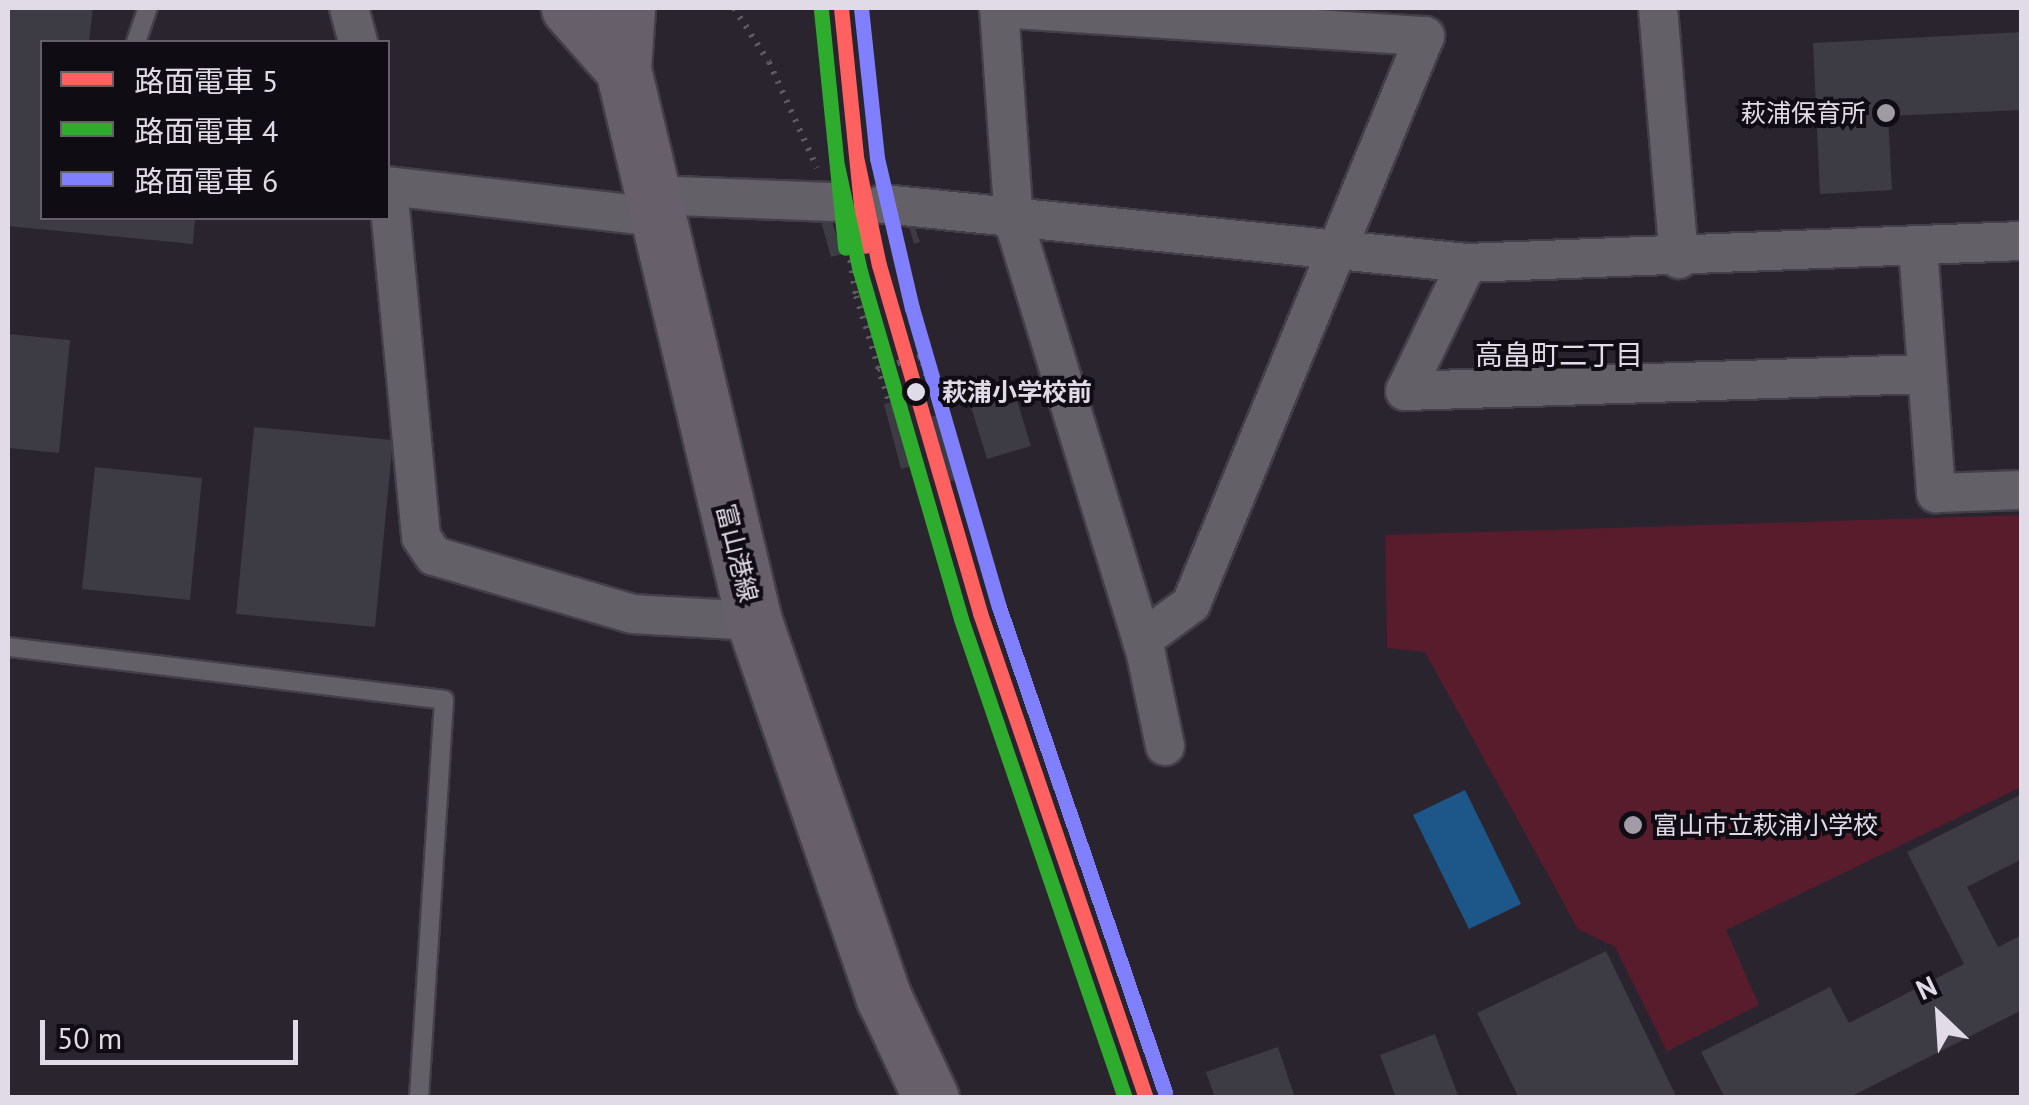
<!DOCTYPE html>
<html>
<head>
<meta charset="utf-8">
<style>
	body { margin:0 }
	#map { position:relative; width:2029px; height:1105px; overflow:hidden; background:#29242e; font-family:"PT Sans","Noto Sans JP",sans-serif }
	div>[style] { position:absolute }
	.green>* { inset:0; background:#591c2c }
	.water>* { inset:0; background:#1d578a }
	.building>* { inset:0; background:#3d3b44 }
	.path>* { height:6px; margin-top:-3px; transform-origin:0; background:repeating-linear-gradient(90deg,#5f5a62 0 2.5px,transparent 0 10.5px) }
	.roads { filter:drop-shadow(2px 0 #433f48) drop-shadow(-2px 0 #433f48) drop-shadow(0 2px #433f48) drop-shadow(0 -2px #433f48) }
	.service>* { height:18px; margin:-9px; padding:0 9px; transform-origin:9px; border-radius:9px; background:#646068 }
	.minor>* { height:38px; margin:-19px; padding:0 19px; transform-origin:19px; border-radius:19px; background:#646068 }
	.primary>* { height:55px; margin:-27.5px; padding:0 27.5px; transform-origin:27.5px; border-radius:27.5px; background:#67606a }
	.tram-1>* { height:15px; margin:-7.5px; padding:0 7.5px; transform-origin:7.5px; border-radius:7.5px; background:#ff6060 }
	.tram-2>* { height:15px; margin:-7.5px; padding:0 7.5px; transform-origin:7.5px; border-radius:7.5px; background:#2dac2d }
	.tram-3>* { height:15px; margin:-7.5px; padding:0 7.5px; transform-origin:7.5px; border-radius:7.5px; background:#8080ff }
	.dots>* { width:28px; height:28px; translate:-50% -50%; box-sizing:border-box; border:5px solid #100c14; border-radius:50% }
	span { translate:-50% -50%; white-space:nowrap; text-align:center; line-height:1.15; -webkit-text-stroke:8px #100c14; paint-order:stroke }
	.poi-label { font-size:25px; color:#e1dbe7 }
	.right { translate:-100% -50%; text-align:right }
	.left { translate:0 -50%; text-align:left }
	.stop-label { font-size:25px; color:#e1dbe7; font-weight:700 }
	.street-label { font-size:25px; color:#e1dbe7 }
	.neighbourhood-label { font-size:28px; color:#e1dbe7 }
	.frame { position:absolute; inset:0; border:10px solid #e1dbe7; pointer-events:none }
	.legend { position:absolute; left:40px; top:40px; width:350px; height:180px; box-sizing:border-box; background:#100c14; border:2px solid #645f68; margin:0; padding:12px 18px; list-style:none; font-size:30px; color:#e1dbe7 }
	.legend li { display:flex; align-items:center; gap:20px; height:50px }
	.legend b { width:50px; border:2px solid #645f68 }
	.north { position:absolute; left:1889px; top:965px; width:100px; height:100px; -webkit-text-stroke:8px #100c14; paint-order:stroke; rotate:335deg; font-size:28px; font-weight:700; line-height:40px; text-align:center; color:#e1dbe7 }
	.north::after { content:''; display:block; margin:auto; width:35px; height:45px; background:#e1dbe7; clip-path:polygon(50% 0,100% 100%,50% 72%,0 100%) }
	.scale { position:absolute; left:40px; top:1020px; width:258px; height:45px; box-sizing:border-box; border:5px solid #e1dbe7; border-top:0; padding-left:12px; font-size:30px; line-height:35px; white-space:nowrap; color:#e1dbe7; -webkit-text-stroke:8px #100c14; paint-order:stroke }
</style>
</head>
<body>
<div id="map">
	<div class="green">
		<div style="clip-path:polygon(2021px 515px,2021px 787px,1726px 930px,1759px 1005px,1667px 1051px,1615px 947px,1578px 929px,1425px 652px,1387px 648px,1385px 535px)"></div>
	</div>
	<div class="water">
		<div style="clip-path:polygon(1465px 790px,1521px 904px,1469px 929px,1413px 815px)"></div>
	</div>
	<div class="building">
		<div style="clip-path:polygon(8px 8px,93px 8px,89px 42px,42px 42px,42px 218px,195px 218px,193px 244px,8px 226px)"></div>
		<div style="clip-path:polygon(2022px 32px,2022px 110px,1888px 116px,1892px 190px,1820px 194px,1813px 43px)"></div>
		<div style="clip-path:polygon(830px 215px,842px 254px,831px 257px,820px 218px)"></div>
		<div style="clip-path:polygon(914px 225px,920px 242px,914px 244px,909px 227px)"></div>
		<div style="clip-path:polygon(8px 334px,70px 340px,59px 453px,8px 448px)"></div>
		<div style="clip-path:polygon(1012px 384px,1031px 446px,987px 459px,968px 397px)"></div>
		<div style="clip-path:polygon(895px 401px,912px 466px,901px 469px,884px 404px)"></div>
		<div style="clip-path:polygon(942px 414px,960px 479px,948px 482px,930px 417px)"></div>
		<div style="clip-path:polygon(254px 427px,393px 440px,375px 627px,236px 614px)"></div>
		<div style="clip-path:polygon(95px 467px,202px 478px,190px 600px,82px 589px)"></div>
		<div style="clip-path:polygon(2022px 794px,2022px 859px,1967px 887px,1998px 947px,2022px 935px,2022px 1010px,1848px 1098px,1725px 1098px,1701px 1052px,1830px 987px,1849px 1023px,1964px 964px,1907px 852px)"></div>
		<div style="clip-path:polygon(1606px 951px,1677px 1098px,1519px 1098px,1477px 1013px)"></div>
		<div style="clip-path:polygon(1435px 1034px,1459px 1098px,1396px 1098px,1380px 1055px)"></div>
		<div style="clip-path:polygon(1278px 1047px,1295px 1098px,1215px 1098px,1206px 1072px)"></div>
	</div>
	<div class="path">
		<div style="left:734px;top:8px;width:64px;rotate:57.1deg"></div>
		<div style="left:769px;top:62px;width:116px;rotate:65.6deg"></div>
		<div style="left:845px;top:229px;width:68px;rotate:80.7deg"></div>
		<div style="left:856px;top:296px;width:111px;rotate:72.7deg"></div>
		<div style="left:892px;top:241px;width:154px;rotate:75.7deg"></div>
		<div style="left:877px;top:369px;width:45px;rotate:-15.6deg"></div>
	</div>
	<div class="roads">
		<div class="service">
			<div style="left:136px;top:42px;width:36px;rotate:-71deg"></div>
			<div style="left:8px;top:647px;width:439px;rotate:6.9deg"></div>
			<div style="left:444px;top:700px;width:399px;rotate:93.6deg"></div>
		</div>
		<div class="minor">
			<div style="left:349px;top:8px;width:35px;rotate:75deg"></div>
			<div style="left:999px;top:8px;width:427px;rotate:3.8deg"></div>
			<div style="left:1425px;top:36px;width:614px;rotate:112.39deg"></div>
			<div style="left:1191px;top:604px;width:61px;rotate:143.7deg"></div>
			<div style="left:999px;top:8px;width:215px;rotate:86deg"></div>
			<div style="left:1014px;top:222px;width:452px;rotate:73deg"></div>
			<div style="left:1146px;top:654px;width:94px;rotate:78.3deg"></div>
			<div style="left:1658px;top:8px;width:252px;rotate:85.2deg"></div>
			<div style="left:388px;top:186px;width:271px;rotate:6.6deg"></div>
			<div style="left:388px;top:187px;width:352px;rotate:84.6deg"></div>
			<div style="left:421px;top:537px;width:23px;rotate:56deg"></div>
			<div style="left:434px;top:556px;width:206px;rotate:16.3deg"></div>
			<div style="left:632px;top:614px;width:122px;rotate:3.3deg"></div>
			<div style="left:651px;top:195px;width:180px;rotate:2.2deg"></div>
			<div style="left:883px;top:204px;width:587px;rotate:5.77deg"></div>
			<div style="left:1467px;top:263px;width:555px;rotate:-2.27deg"></div>
			<div style="left:1918px;top:247px;width:247px;rotate:85.8deg"></div>
			<div style="left:1936px;top:493px;width:86px;rotate:-2deg"></div>
			<div style="left:1467px;top:263px;width:142px;rotate:115.8deg"></div>
			<div style="left:1405px;top:391px;width:522px;rotate:-1.87deg"></div>
		</div>
		<div class="primary">
			<div style="left:569px;top:8px;width:81px;rotate:48.5deg"></div>
			<div style="left:623px;top:69px;width:567px;rotate:76.65deg"></div>
			<div style="left:754px;top:621px;width:399px;rotate:71deg"></div>
			<div style="left:884px;top:998px;width:110px;rotate:64.8deg"></div>
			<div style="left:623px;top:69px;width:61px;rotate:-86.2deg"></div>
		</div>
	</div>
	<div class="tram-1">
		<div style="left:841px;top:8px;width:239px;rotate:84.2deg"></div>
		<div style="left:857px;top:161px;width:106px;rotate:78.1deg"></div>
		<div style="left:879px;top:265px;width:362px;rotate:73.8deg"></div>
		<div style="left:980px;top:613px;width:513px;rotate:71.11deg"></div>
	</div>
	<div class="tram-2">
		<div style="left:821px;top:10px;width:239px;rotate:84.2deg"></div>
		<div style="left:837px;top:165px;width:108px;rotate:77.8deg"></div>
		<div style="left:860px;top:271px;width:362px;rotate:73.8deg"></div>
		<div style="left:961px;top:619px;width:506px;rotate:71.1deg"></div>
	</div>
	<div class="tram-3">
		<div style="left:861px;top:8px;width:151px;rotate:83.9deg"></div>
		<div style="left:877px;top:158px;width:154px;rotate:76.9deg"></div>
		<div style="left:912px;top:308px;width:311px;rotate:73.8deg"></div>
		<div style="left:999px;top:607px;width:513px;rotate:71.11deg"></div>
	</div>
	<div class="dots">
		<div style="left:1886px;top:113px;background:#a19ba6"></div>
		<div style="left:916px;top:392px;background:#e1dbe7"></div>
		<div style="left:1633px;top:825px;background:#a19ba6"></div>
	</div>
	<div class="poi-label">
		<span class="right" style="left:1866px;top:113px">萩浦保育所</span>
		<span class="left" style="left:1653px;top:825px">富山市立萩浦小学校</span>
	</div>
	<div class="stop-label">
		<span class="left" style="left:942px;top:392px">萩浦小学校前</span>
	</div>
	<div class="street-label">
		<span style="left:737px;top:553px;rotate:76deg">富山港線</span>
	</div>
	<div class="neighbourhood-label">
		<span style="left:1559px;top:355px">高畠町二丁目</span>
	</div>
	<div class="frame"></div>
	<ul class="legend">
	<li><b style="height:12px;background:#ff6060"></b>路面電車 5</li>
	<li><b style="height:12px;background:#2dac2d"></b>路面電車 4</li>
	<li><b style="height:12px;background:#8080ff"></b>路面電車 6</li>
	</ul>
	<div class="north">N</div>
	<div class="scale">50 m</div>
</div>
</body>
</html>
